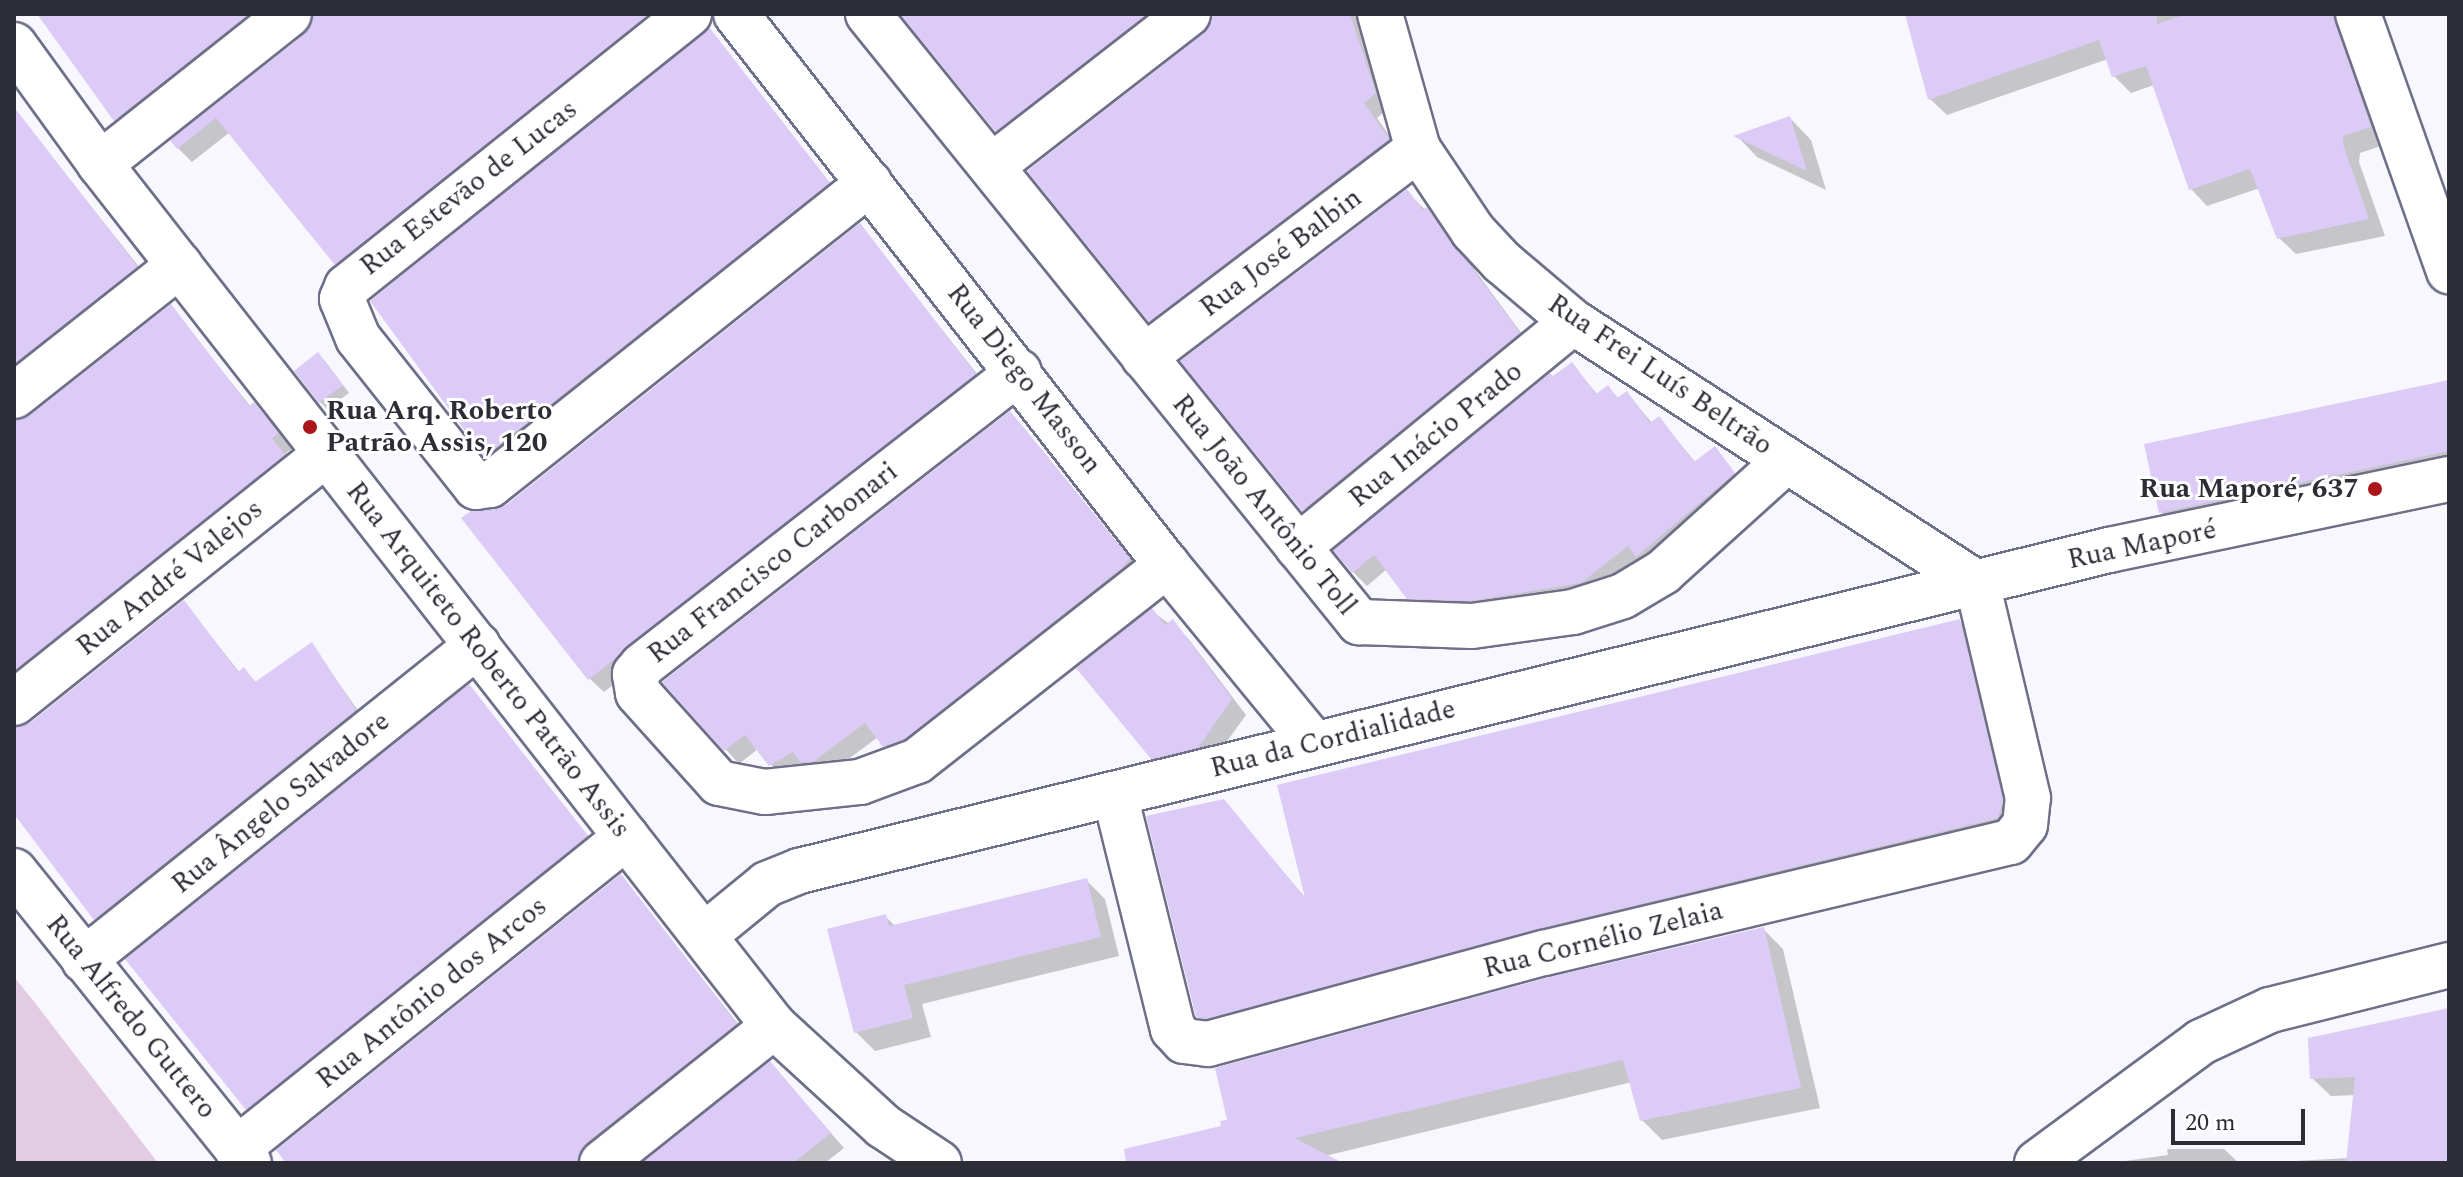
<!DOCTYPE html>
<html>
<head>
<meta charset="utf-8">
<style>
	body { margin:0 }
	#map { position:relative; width:2463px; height:1177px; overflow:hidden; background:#f7f7fd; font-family:Spectral,serif }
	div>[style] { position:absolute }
	.green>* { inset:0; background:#e2cbe3 }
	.shadow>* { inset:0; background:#0003 }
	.building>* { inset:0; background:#dccbf6 }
	.roads { filter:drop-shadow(2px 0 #6e6f88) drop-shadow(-2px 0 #6e6f88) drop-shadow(0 2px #6e6f88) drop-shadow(0 -2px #6e6f88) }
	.minor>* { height:44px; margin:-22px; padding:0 22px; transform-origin:22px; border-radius:22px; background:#fff }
	.dots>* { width:22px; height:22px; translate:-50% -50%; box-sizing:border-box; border:4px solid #fff; border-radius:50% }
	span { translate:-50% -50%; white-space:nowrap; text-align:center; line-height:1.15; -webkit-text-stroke:6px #fff; paint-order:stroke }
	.street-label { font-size:28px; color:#2c2d37 }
	.poi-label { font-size:28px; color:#2c2d37; font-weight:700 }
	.left { translate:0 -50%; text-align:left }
	.right { translate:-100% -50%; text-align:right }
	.frame { position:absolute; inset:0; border:16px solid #2c2d37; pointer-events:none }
	.scale { position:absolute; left:2171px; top:1109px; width:134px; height:36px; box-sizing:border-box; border:4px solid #2c2d37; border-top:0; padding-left:10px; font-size:24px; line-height:28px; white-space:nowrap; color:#2c2d37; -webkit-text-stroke:6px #fff; paint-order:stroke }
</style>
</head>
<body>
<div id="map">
	<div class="green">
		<div style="clip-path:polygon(14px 977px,32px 999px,158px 1163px,14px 1163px)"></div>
	</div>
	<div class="shadow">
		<div style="clip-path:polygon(44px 14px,282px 14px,130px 134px)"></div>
		<div style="clip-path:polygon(326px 14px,684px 14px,351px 278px,230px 132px,192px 162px,178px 148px)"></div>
		<div style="clip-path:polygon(902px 14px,1179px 14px,1011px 144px)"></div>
		<div style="clip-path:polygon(1214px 14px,1360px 14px,1389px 108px,1377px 118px,1402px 154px,1164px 335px,1150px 321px,1205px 35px)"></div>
		<div style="clip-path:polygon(1907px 14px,2342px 14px,2387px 144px,2360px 153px,2359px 162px,2385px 236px,2296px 254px,2279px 238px,2260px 188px,2207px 206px,2191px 189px,2154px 85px,2131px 93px,2114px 76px,2108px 59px,1947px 115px,1930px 99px)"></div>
		<div style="clip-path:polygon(709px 30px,842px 198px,500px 470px,372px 301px)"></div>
		<div style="clip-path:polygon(14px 109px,151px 282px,14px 390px)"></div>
		<div style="clip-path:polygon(1790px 118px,1811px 140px,1826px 190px,1757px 157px,1737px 136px)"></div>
		<div style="clip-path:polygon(1406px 192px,1441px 224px,1533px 349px,1318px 524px,1183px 361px)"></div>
		<div style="clip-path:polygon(860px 226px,989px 389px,604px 692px,590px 679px,506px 506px)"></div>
		<div style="clip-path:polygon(171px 307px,251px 407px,269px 419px,292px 449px,286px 453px,298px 470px,14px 697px,14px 420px,30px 418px)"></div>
		<div style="clip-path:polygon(325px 361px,349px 393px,327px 409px,320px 402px)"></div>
		<div style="clip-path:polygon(1572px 365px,1598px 395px,1608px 387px,1619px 399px,1627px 393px,1652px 423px,1659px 418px,1696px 463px,1714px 449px,1747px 488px,1595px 596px,1423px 612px,1387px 569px,1367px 586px,1353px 572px)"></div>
		<div style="clip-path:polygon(2449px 382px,2449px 476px,2181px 532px,2161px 512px)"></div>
		<div style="clip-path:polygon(1023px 427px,1142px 573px,898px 759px,878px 737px,827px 775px,816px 775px,806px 765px,784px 779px,758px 749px,739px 764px,665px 682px)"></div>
		<div style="clip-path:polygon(184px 602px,240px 673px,244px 670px,257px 683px,311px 644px,369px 726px,110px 933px,14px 811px,14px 727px,30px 724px)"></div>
		<div style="clip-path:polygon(1152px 611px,1187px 637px,1246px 715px,1212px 762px,1168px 773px,1152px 758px)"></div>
		<div style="clip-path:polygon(1959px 621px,1974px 636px,2012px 832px,1213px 1031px,1198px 1016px,1224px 801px,1308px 901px)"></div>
		<div style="clip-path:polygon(469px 687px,601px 852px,262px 1123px,247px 1108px)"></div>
		<div style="clip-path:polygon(621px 876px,750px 1039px,599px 1163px,289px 1163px)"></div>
		<div style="clip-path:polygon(1086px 880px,1105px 899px,1119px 956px,922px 1004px,931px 1037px,875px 1051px,856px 1032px,885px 916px,895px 926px)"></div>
		<div style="clip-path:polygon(1763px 929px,1783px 949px,1820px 1108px,1662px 1140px,1642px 1120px,1632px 1082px,1325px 1156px,1338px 1163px,1230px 1163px)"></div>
		<div style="clip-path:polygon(2449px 1010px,2449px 1163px,2262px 1163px,2349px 1158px,2355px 1095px,2331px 1096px,2312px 1078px)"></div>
		<div style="clip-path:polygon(784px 1079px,844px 1148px,825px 1163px,645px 1163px)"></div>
		<div style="clip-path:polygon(2167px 1149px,2224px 1149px,2239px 1163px,2111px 1163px,2168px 1155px)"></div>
	</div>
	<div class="building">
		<div style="clip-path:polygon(37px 14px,249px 14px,114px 121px)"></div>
		<div style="clip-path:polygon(313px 14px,649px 14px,335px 265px,216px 118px,177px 149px,170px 140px,305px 34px)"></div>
		<div style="clip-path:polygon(900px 14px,1147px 14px,996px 132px)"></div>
		<div style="clip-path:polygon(1212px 14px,1350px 14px,1376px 93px,1364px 103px,1389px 139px,1149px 322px,1027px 171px,1203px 34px)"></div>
		<div style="clip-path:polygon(1905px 14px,2157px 14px,2157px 24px,2186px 14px,2332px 14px,2371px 127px,2343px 136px,2343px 144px,2369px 219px,2277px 239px,2250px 169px,2189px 190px,2146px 66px,2112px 77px,2099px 40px,1928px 100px)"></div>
		<div style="clip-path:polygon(709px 27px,830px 183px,484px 457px,370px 301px)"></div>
		<div style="clip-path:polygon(14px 107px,138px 267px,14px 364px)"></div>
		<div style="clip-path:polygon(1790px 116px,1807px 171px,1733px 136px)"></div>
		<div style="clip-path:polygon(1407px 189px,1423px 210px,1427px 207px,1520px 333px,1302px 511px,1180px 361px)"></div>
		<div style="clip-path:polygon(860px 223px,976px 374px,588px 680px,461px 518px,471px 511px,506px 505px)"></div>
		<div style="clip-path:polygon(171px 304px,249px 406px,254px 402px,279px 433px,272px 438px,285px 455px,14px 671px,14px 420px,29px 416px)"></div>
		<div style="clip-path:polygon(318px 352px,343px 385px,319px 403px,294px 371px)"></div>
		<div style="clip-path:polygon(1572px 362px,1596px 394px,1608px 385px,1617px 398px,1627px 391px,1650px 423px,1659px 416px,1694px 462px,1715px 446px,1735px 473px,1636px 557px,1628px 546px,1581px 583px,1471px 601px,1407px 599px,1374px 555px,1352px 573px,1333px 550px,1550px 373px,1553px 376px)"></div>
		<div style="clip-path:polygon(2449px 380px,2449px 451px,2159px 513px,2144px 444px)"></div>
		<div style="clip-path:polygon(1010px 411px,1130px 558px,1122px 568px,905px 739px,883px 747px,865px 723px,813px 762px,800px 762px,793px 752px,769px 766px,745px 735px,724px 751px,662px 682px)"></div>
		<div style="clip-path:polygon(184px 600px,238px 672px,244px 667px,255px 682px,312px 642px,356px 710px,94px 920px,14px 814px,14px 727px,30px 723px)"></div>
		<div style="clip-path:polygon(1152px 608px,1165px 625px,1173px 619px,1232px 699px,1198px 748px,1151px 759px,1076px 668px)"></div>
		<div style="clip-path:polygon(1960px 619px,2003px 800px,1998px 818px,1537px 929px,1206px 1019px,1196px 1017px,1146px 816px,1224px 799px,1305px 898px,1277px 785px)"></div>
		<div style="clip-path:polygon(469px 684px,588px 836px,246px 1110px,125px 959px)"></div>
		<div style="clip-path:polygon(621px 874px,737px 1024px,586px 1143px,578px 1163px,286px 1163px,276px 1150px)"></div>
		<div style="clip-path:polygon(1087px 878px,1101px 937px,904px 985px,913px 1018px,854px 1033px,827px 929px,886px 914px,889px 926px)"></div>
		<div style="clip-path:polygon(1764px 927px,1801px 1088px,1640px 1121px,1623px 1060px,1295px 1138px,1343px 1163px,1126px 1163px,1124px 1149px,1221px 1126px,1220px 1121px,1227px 1120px,1215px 1068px,1550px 977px)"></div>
		<div style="clip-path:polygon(2449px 1008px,2449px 1163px,2346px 1163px,2355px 1077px,2310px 1079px,2308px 1038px)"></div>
		<div style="clip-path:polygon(770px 1061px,831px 1133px,793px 1163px,642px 1163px)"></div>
	</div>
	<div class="roads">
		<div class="minor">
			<div style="left:689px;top:14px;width:438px;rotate:141.4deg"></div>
			<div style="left:347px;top:287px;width:13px;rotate:113deg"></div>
			<div style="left:342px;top:299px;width:42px;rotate:67.7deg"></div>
			<div style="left:358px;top:338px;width:190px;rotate:51.6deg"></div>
			<div style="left:476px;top:487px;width:14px;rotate:-8deg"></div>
			<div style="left:490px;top:485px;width:485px;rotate:-38.5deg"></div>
			<div style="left:736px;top:14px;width:700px;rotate:51.97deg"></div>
			<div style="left:1167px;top:565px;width:230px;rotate:50.6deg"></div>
			<div style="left:868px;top:14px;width:782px;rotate:51.08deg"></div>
			<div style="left:1359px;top:622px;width:113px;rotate:2deg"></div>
			<div style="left:1472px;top:626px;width:102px;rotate:-7.9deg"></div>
			<div style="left:1573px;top:612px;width:52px;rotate:-17.7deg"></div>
			<div style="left:1623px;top:596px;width:47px;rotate:-31deg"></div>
			<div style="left:1663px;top:572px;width:166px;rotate:-42.1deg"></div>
			<div style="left:1380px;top:14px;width:140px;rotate:74.3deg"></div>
			<div style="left:1418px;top:149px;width:99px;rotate:56.1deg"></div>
			<div style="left:1473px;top:231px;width:42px;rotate:46.9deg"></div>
			<div style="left:1502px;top:262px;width:93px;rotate:40.2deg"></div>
			<div style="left:1573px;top:322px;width:481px;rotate:32.9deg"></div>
			<div style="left:2358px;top:14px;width:273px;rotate:70.5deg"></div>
			<div style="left:14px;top:45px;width:147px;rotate:54.1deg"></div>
			<div style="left:100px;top:164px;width:1094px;rotate:51.98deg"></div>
			<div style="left:774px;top:1026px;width:148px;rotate:42.5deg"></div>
			<div style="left:883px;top:1126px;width:67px;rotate:33.5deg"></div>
			<div style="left:100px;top:164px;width:241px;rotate:-38.4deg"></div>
			<div style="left:992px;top:166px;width:248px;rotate:-37.8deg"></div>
			<div style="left:1144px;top:357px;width:344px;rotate:-37.2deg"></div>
			<div style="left:1019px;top:372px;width:478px;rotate:142.1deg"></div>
			<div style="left:642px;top:666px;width:11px;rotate:131deg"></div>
			<div style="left:635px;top:674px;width:19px;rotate:81deg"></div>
			<div style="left:638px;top:693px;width:121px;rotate:48deg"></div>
			<div style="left:719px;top:783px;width:47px;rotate:11.1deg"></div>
			<div style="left:765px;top:792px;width:96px;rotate:-6deg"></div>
			<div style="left:860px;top:782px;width:61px;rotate:-20.2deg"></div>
			<div style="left:917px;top:761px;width:318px;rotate:-38.1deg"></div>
			<div style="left:14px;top:396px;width:211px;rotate:-38.3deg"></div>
			<div style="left:1298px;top:547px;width:355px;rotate:-39.3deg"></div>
			<div style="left:14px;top:703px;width:399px;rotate:-38.6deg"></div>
			<div style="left:1115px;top:795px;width:241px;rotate:76.1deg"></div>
			<div style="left:1173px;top:1029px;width:16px;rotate:47deg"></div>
			<div style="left:1184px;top:1041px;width:24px;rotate:7deg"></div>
			<div style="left:1208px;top:1044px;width:348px;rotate:-15.2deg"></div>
			<div style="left:1544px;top:953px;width:480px;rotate:-13.4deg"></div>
			<div style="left:2011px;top:842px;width:22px;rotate:-51deg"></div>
			<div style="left:2025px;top:825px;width:27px;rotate:-84deg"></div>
			<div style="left:2028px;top:798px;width:221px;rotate:-103.3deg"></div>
			<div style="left:14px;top:871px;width:375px;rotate:51.2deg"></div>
			<div style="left:706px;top:934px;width:79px;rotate:-39.3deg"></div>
			<div style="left:767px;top:884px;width:35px;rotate:-22deg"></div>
			<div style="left:799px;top:871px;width:1349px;rotate:-13.77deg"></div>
			<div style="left:2109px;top:550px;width:347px;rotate:-11.8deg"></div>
			<div style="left:84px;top:960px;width:504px;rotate:-38.64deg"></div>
			<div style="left:237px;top:1149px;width:499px;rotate:-38.7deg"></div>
			<div style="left:602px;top:1163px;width:220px;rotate:-38.5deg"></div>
			<div style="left:2037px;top:1163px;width:204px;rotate:-36.4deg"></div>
			<div style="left:2201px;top:1042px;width:76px;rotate:-24.9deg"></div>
			<div style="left:2270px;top:1010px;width:185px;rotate:-14.1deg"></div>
		</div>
	</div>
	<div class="dots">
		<div style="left:310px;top:427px;background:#aa161c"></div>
		<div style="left:2375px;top:489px;background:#aa161c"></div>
	</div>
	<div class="street-label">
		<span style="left:469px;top:188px;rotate:-38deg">Rua Estevão de Lucas</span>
		<span style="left:1281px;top:253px;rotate:-37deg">Rua José Balbin</span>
		<span style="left:1660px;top:375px;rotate:34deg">Rua Frei Luís Beltrão</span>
		<span style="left:1024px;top:379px;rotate:52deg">Rua Diego Masson</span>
		<span style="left:1436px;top:435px;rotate:-39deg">Rua Inácio Prado</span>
		<span style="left:1264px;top:505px;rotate:51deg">Rua João Antônio Toll</span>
		<span style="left:2142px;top:545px;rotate:-12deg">Rua Maporé</span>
		<span style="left:773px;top:563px;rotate:-38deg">Rua Francisco Carbonari</span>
		<span style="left:170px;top:578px;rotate:-39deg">Rua André Valejos</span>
		<span style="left:488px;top:660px;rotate:52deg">Rua Arquiteto Roberto Patrão Assis</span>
		<span style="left:1333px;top:739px;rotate:-14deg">Rua da Cordialidade</span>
		<span style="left:281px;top:803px;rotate:-39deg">Rua Ângelo Salvadore</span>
		<span style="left:1603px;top:940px;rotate:-14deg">Rua Cornélio Zelaia</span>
		<span style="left:432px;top:993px;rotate:-39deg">Rua Antônio dos Arcos</span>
		<span style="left:131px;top:1017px;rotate:51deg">Rua Alfredo Guttero</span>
	</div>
	<div class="poi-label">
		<span class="left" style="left:326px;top:427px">Rua Arq. Roberto<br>Patrão Assis, 120</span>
		<span class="right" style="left:2359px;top:489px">Rua Maporé, 637</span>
	</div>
	<div class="frame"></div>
	<div class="scale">20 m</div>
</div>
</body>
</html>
